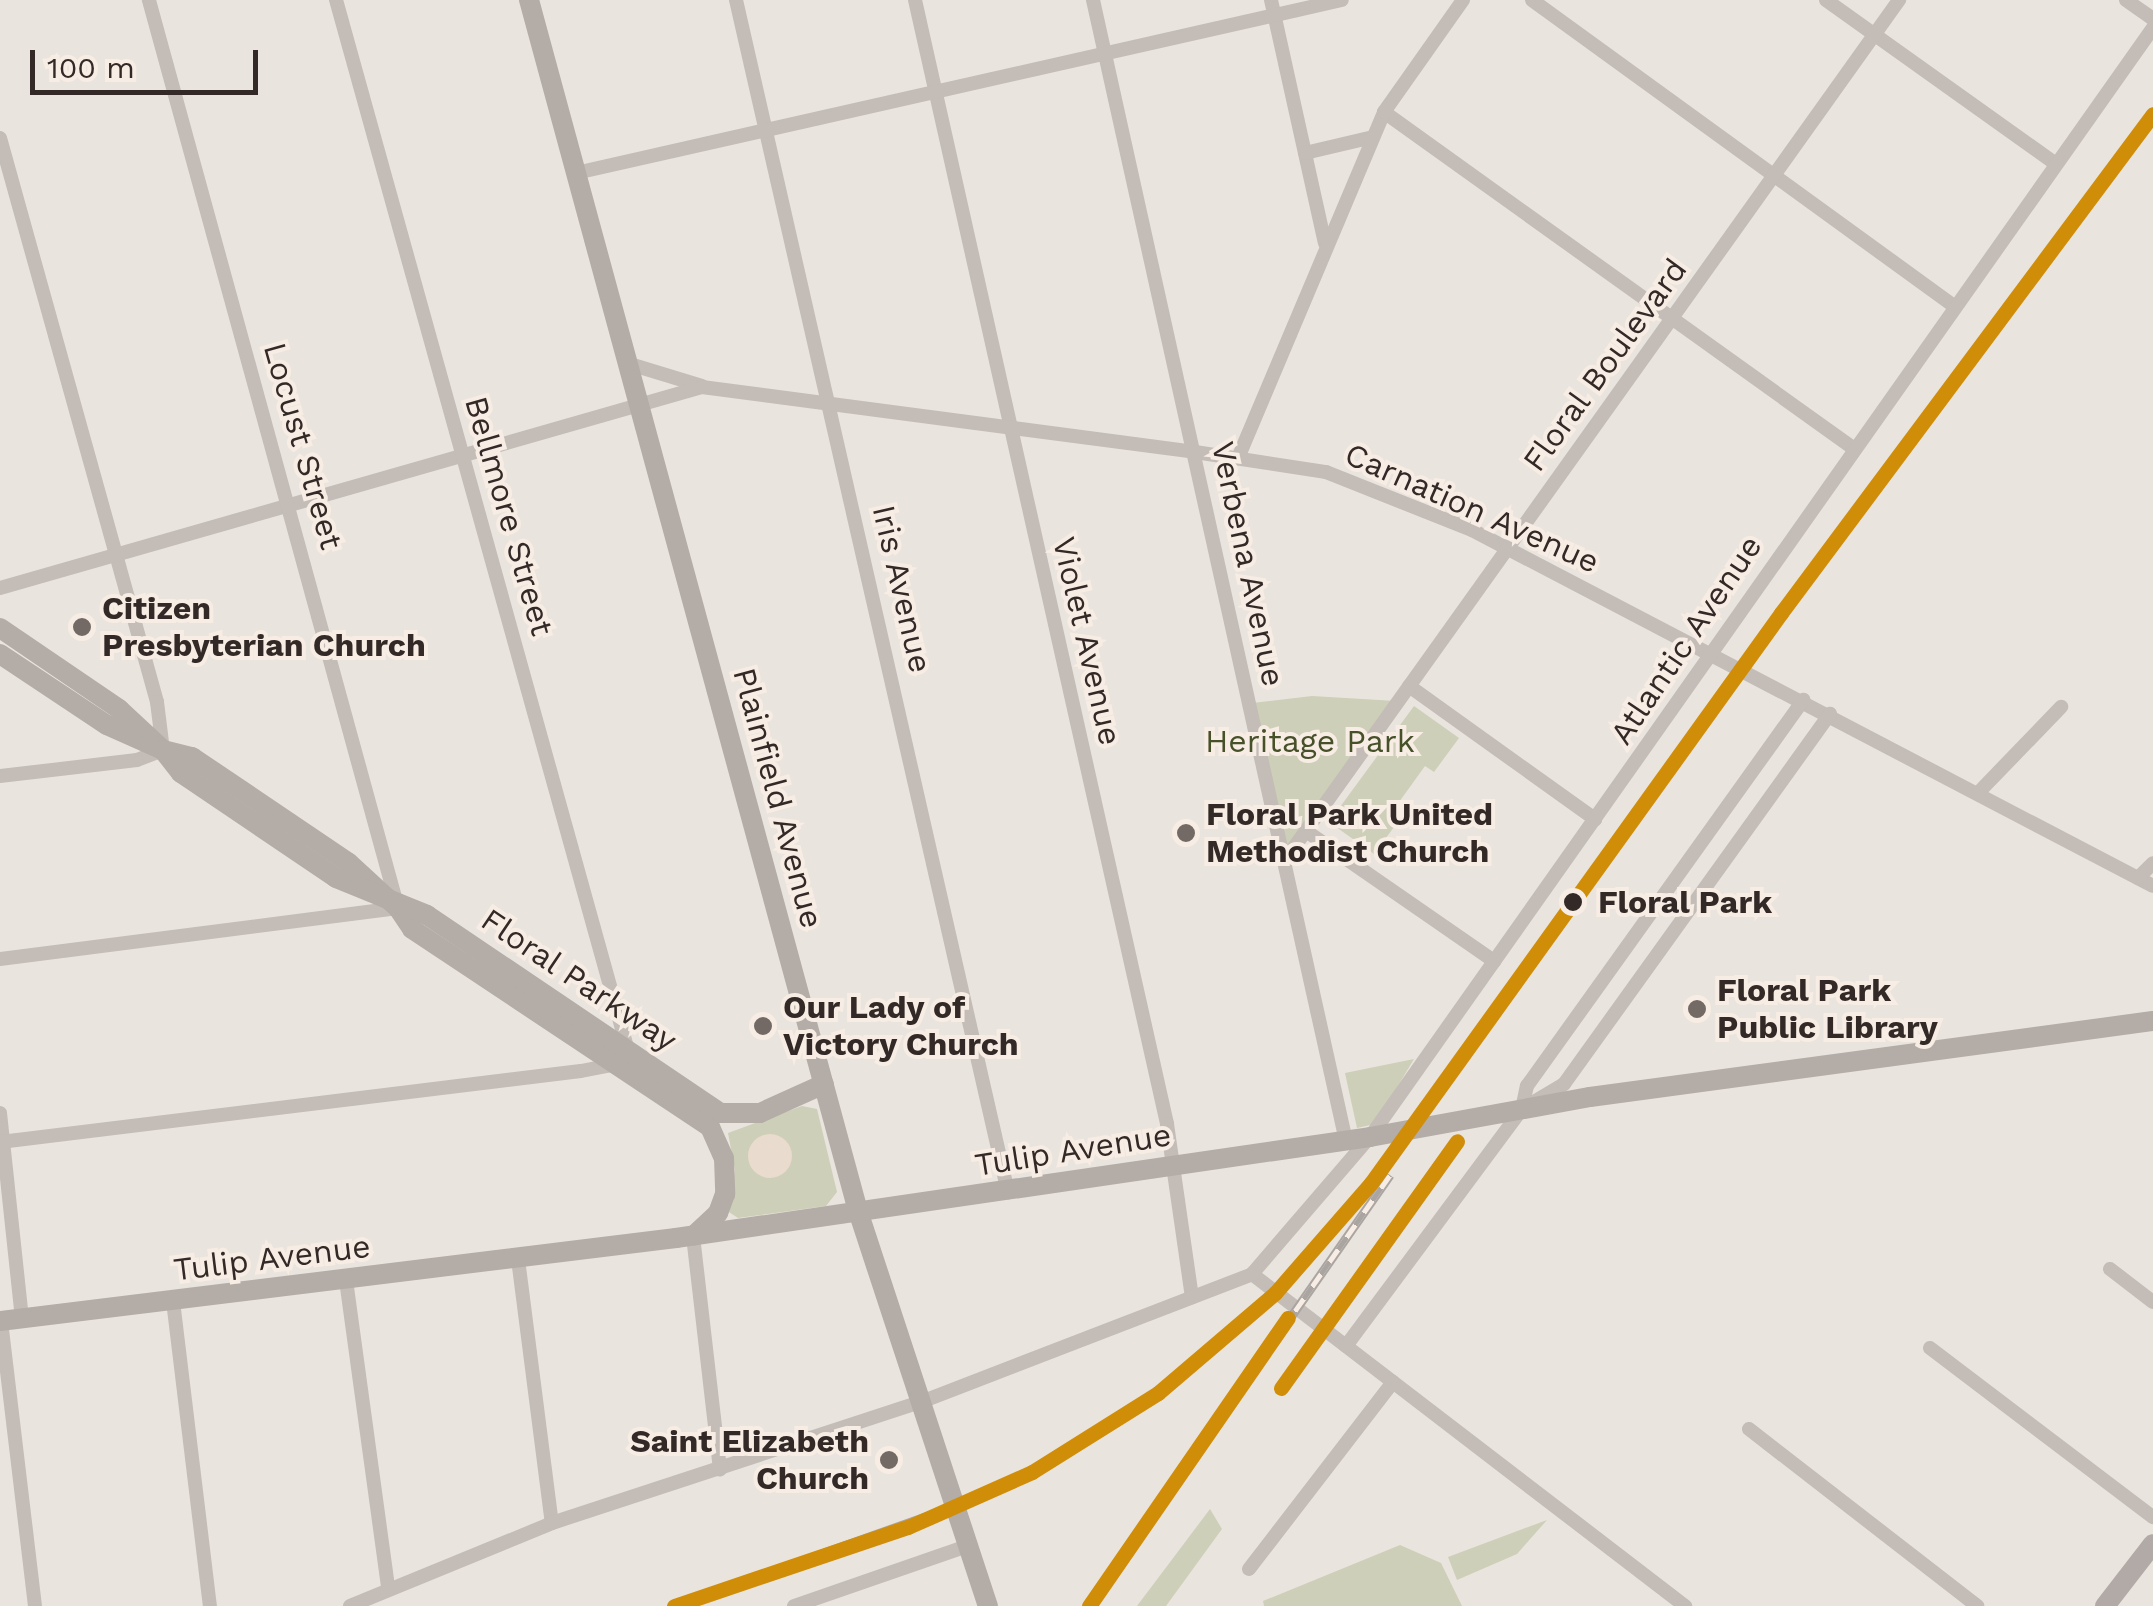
<!DOCTYPE html>
<html>
<head>
<meta charset="utf-8">
<style>
	body { margin:0 }
	#map { position:relative; width:2153px; height:1606px; overflow:hidden; background:#eae4de; font-family:"Work Sans",sans-serif }
	div>[style] { position:absolute }
	.green>* { inset:0; background:#cdcfb8 }
	.plaza>* { inset:0; background:#e9dbcd }
	.round { border-radius:50% }
	.street>* { height:14px; margin:-7px; padding:0 7px; transform-origin:7px; border-radius:7px; background:#c3bcb7 }
	.secondary>* { height:20px; margin:-10px; padding:0 10px; transform-origin:10px; border-radius:10px; background:#b4aca7 }
	.primary>* { height:20px; margin:-10px; padding:0 10px; transform-origin:10px; border-radius:10px; background:#b2aaa6 }
	.rail>* { height:9px; margin-top:-4.5px; transform-origin:0; background:repeating-linear-gradient(90deg,#f8ede4 0 15px,#aba5a1 0 30px); box-sizing:border-box; border-block:2px solid #aba5a1 }
	.rail-1>* { height:15px; margin:-7.5px; padding:0 7.5px; transform-origin:7.5px; border-radius:7.5px; background:#d08d08 }
	.dots>* { width:28px; height:28px; translate:-50% -50%; box-sizing:border-box; border:5px solid #f8ede4; border-radius:50% }
	span { translate:-50% -50%; white-space:nowrap; text-align:center; line-height:1.15; -webkit-text-stroke:8px #f8ede4; paint-order:stroke }
	.street-label { font-size:32px; color:#332926 }
	.poi-label { font-size:32px; color:#332926; font-weight:700 }
	.left { translate:0 -50%; text-align:left }
	.right { translate:-100% -50%; text-align:right }
	.park-label { font-size:32px; color:#46512a }
	.stop-label { font-size:32px; color:#332926; font-weight:700 }
	.scale { position:absolute; left:30px; top:50px; width:228px; height:45px; box-sizing:border-box; border:5px solid #332926; border-top:0; padding-left:12px; font-size:30px; line-height:35px; white-space:nowrap; color:#332926; -webkit-text-stroke:8px #f8ede4; paint-order:stroke }
</style>
</head>
<body>
<div id="map">
	<div class="green">
		<div style="clip-path:polygon(1312px 696px,1396px 701px,1286px 854px,1252px 703px)"></div>
		<div style="clip-path:polygon(1414px 706px,1459px 738px,1434px 772px,1425px 766px,1389px 816px,1397px 823px,1374px 854px,1329px 822px)"></div>
		<div style="clip-path:polygon(1414px 1059px,1375px 1124px,1357px 1128px,1345px 1073px)"></div>
		<div style="clip-path:polygon(802px 1106px,817px 1109px,837px 1192px,826px 1206px,738px 1218px,729px 1212px,735px 1170px,728px 1133px)"></div>
		<div style="clip-path:polygon(1210px 1509px,1222px 1529px,1166px 1606px,1137px 1606px)"></div>
		<div style="clip-path:polygon(1547px 1520px,1517px 1554px,1457px 1580px,1448px 1557px)"></div>
		<div style="clip-path:polygon(1400px 1545px,1441px 1563px,1462px 1606px,1264px 1606px,1263px 1601px)"></div>
	</div>
	<div class="plaza">
		<div class="round" style="left:748px;top:1134px;width:44px;height:44px"></div>
	</div>
	<div class="street">
		<div style="left:736px;top:0;width:1223px;rotate:77.15deg"></div>
		<div style="left:915px;top:0;width:1152px;rotate:77.36deg"></div>
		<div style="left:1167px;top:1124px;width:175px;rotate:81.8deg"></div>
		<div style="left:1093px;top:0;width:1169px;rotate:77.5deg"></div>
		<div style="left:1271px;top:0;width:249px;rotate:77.5deg"></div>
		<div style="left:1532px;top:0;width:521px;rotate:35.95deg"></div>
		<div style="left:1826px;top:0;width:282px;rotate:35.5deg"></div>
		<div style="left:2126px;top:0;width:33px;rotate:35deg"></div>
		<div style="left:1384px;top:112px;width:577px;rotate:35.62deg"></div>
		<div style="left:0;top:138px;width:585px;rotate:74.44deg"></div>
		<div style="left:157px;top:702px;width:48px;rotate:82.9deg"></div>
		<div style="left:163px;top:750px;width:28px;rotate:159deg"></div>
		<div style="left:137px;top:760px;width:138px;rotate:173.3deg"></div>
		<div style="left:1305px;top:153px;width:70px;rotate:-13.2deg"></div>
		<div style="left:576px;top:173px;width:785px;rotate:-12.73deg"></div>
		<div style="left:633px;top:365px;width:72px;rotate:16.9deg"></div>
		<div style="left:1238px;top:458px;width:376px;rotate:-67.1deg"></div>
		<div style="left:1384px;top:112px;width:137px;rotate:-54.8deg"></div>
		<div style="left:0;top:588px;width:730px;rotate:-15.98deg"></div>
		<div style="left:702px;top:387px;width:497px;rotate:7.5deg"></div>
		<div style="left:1195px;top:452px;width:133px;rotate:8.7deg"></div>
		<div style="left:1326px;top:472px;width:157px;rotate:21.7deg"></div>
		<div style="left:1472px;top:530px;width:768px;rotate:27.6deg"></div>
		<div style="left:1409px;top:686px;width:229px;rotate:35.6deg"></div>
		<div style="left:1978px;top:793px;width:120px;rotate:-46deg"></div>
		<div style="left:1306px;top:831px;width:229px;rotate:34.7deg"></div>
		<div style="left:1285px;top:860px;width:1057px;rotate:-54.47deg"></div>
		<div style="left:2138px;top:878px;width:21px;rotate:-45deg"></div>
		<div style="left:0;top:959px;width:401px;rotate:-7.3deg"></div>
		<div style="left:398px;top:908px;width:942px;rotate:-105.34deg"></div>
		<div style="left:1522px;top:1109px;width:24px;rotate:-78deg"></div>
		<div style="left:1527px;top:1086px;width:475px;rotate:-54.4deg"></div>
		<div style="left:0;top:1113px;width:207px;rotate:83.9deg"></div>
		<div style="left:0;top:1142px;width:585px;rotate:-6.97deg"></div>
		<div style="left:581px;top:1071px;width:36px;rotate:-11deg"></div>
		<div style="left:616px;top:1064px;width:20px;rotate:-57deg"></div>
		<div style="left:627px;top:1047px;width:1087px;rotate:-105.53deg"></div>
		<div style="left:693px;top:1236px;width:235px;rotate:83.4deg"></div>
		<div style="left:518px;top:1259px;width:266px;rotate:82.7deg"></div>
		<div style="left:2110px;top:1269px;width:54px;rotate:37.5deg"></div>
		<div style="left:1252px;top:1274px;width:546px;rotate:37.48deg"></div>
		<div style="left:346px;top:1280px;width:310px;rotate:82.2deg"></div>
		<div style="left:173px;top:1301px;width:307px;rotate:83.1deg"></div>
		<div style="left:1px;top:1321px;width:287px;rotate:83.2deg"></div>
		<div style="left:1346px;top:1346px;width:295px;rotate:-53.4deg"></div>
		<div style="left:1522px;top:1109px;width:49px;rotate:-30.8deg"></div>
		<div style="left:1564px;top:1084px;width:456px;rotate:-54.3deg"></div>
		<div style="left:1930px;top:1348px;width:280px;rotate:37.2deg"></div>
		<div style="left:1749px;top:1429px;width:289px;rotate:37.8deg"></div>
		<div style="left:1249px;top:1569px;width:236px;rotate:-52.4deg"></div>
		<div style="left:350px;top:1606px;width:218px;rotate:-22.3deg"></div>
		<div style="left:552px;top:1523px;width:388px;rotate:-18.2deg"></div>
		<div style="left:921px;top:1402px;width:355px;rotate:-21.1deg"></div>
		<div style="left:1252px;top:1274px;width:181px;rotate:-49.3deg"></div>
		<div style="left:1370px;top:1137px;width:1358px;rotate:-54.78deg"></div>
		<div style="left:794px;top:1606px;width:183px;rotate:-19.1deg"></div>
	</div>
	<div class="secondary">
		<div style="left:529px;top:0;width:1255px;rotate:74.8deg"></div>
		<div style="left:858px;top:1211px;width:416px;rotate:71.8deg"></div>
		<div style="left:0;top:628px;width:144px;rotate:34.2deg"></div>
		<div style="left:119px;top:709px;width:60px;rotate:43deg"></div>
		<div style="left:163px;top:750px;width:30px;rotate:14deg"></div>
		<div style="left:192px;top:757px;width:189px;rotate:34deg"></div>
		<div style="left:349px;top:863px;width:67px;rotate:42.6deg"></div>
		<div style="left:398px;top:908px;width:25px;rotate:56deg"></div>
		<div style="left:412px;top:929px;width:358px;rotate:33.6deg"></div>
		<div style="left:710px;top:1127px;width:34px;rotate:66deg"></div>
		<div style="left:724px;top:1158px;width:36px;rotate:88deg"></div>
		<div style="left:725px;top:1194px;width:20px;rotate:110deg"></div>
		<div style="left:718px;top:1213px;width:33px;rotate:137deg"></div>
		<div style="left:0;top:654px;width:128px;rotate:33.6deg"></div>
		<div style="left:107px;top:725px;width:61px;rotate:24.1deg"></div>
		<div style="left:163px;top:750px;width:29px;rotate:52deg"></div>
		<div style="left:181px;top:773px;width:187px;rotate:34.1deg"></div>
		<div style="left:336px;top:878px;width:98px;rotate:22.1deg"></div>
		<div style="left:427px;top:915px;width:354px;rotate:34deg"></div>
		<div style="left:721px;top:1113px;width:39px"></div>
		<div style="left:760px;top:1113px;width:70px;rotate:-24.4deg"></div>
		<div style="left:0;top:1321px;width:681px;rotate:-7deg"></div>
		<div style="left:676px;top:1238px;width:701px;rotate:-8.28deg"></div>
		<div style="left:1370px;top:1137px;width:224px;rotate:-10.3deg"></div>
		<div style="left:1590px;top:1097px;width:568px;rotate:-7.69deg"></div>
	</div>
	<div class="primary">
		<div style="left:2105px;top:1606px;width:78px;rotate:-52.3deg"></div>
	</div>
	<div class="rail">
		<div style="left:1725px;top:690px;width:95px;rotate:-54deg"></div>
		<div style="left:1309px;top:1349px;width:50px;rotate:-54.7deg"></div>
		<div style="left:674px;top:1606px;width:323px;rotate:-19.6deg"></div>
		<div style="left:1089px;top:1606px;width:526px;rotate:-55.07deg"></div>
	</div>
	<div class="rail-1">
		<div style="left:1281px;top:1388px;width:303px;rotate:-54.5deg"></div>
		<div style="left:674px;top:1606px;width:247px;rotate:-18.7deg"></div>
		<div style="left:908px;top:1527px;width:136px;rotate:-23.9deg"></div>
		<div style="left:1032px;top:1472px;width:149px;rotate:-32.1deg"></div>
		<div style="left:1158px;top:1393px;width:154px;rotate:-40.5deg"></div>
		<div style="left:1275px;top:1293px;width:146px;rotate:-48.9deg"></div>
		<div style="left:1371px;top:1183px;width:702px;rotate:-54.27deg"></div>
		<div style="left:1781px;top:613px;width:622px;rotate:-53.3deg"></div>
		<div style="left:1089px;top:1606px;width:350px;rotate:-55.4deg"></div>
	</div>
	<div class="dots">
		<div style="left:82px;top:627px;background:#736a66"></div>
		<div style="left:1186px;top:833px;background:#736a66"></div>
		<div style="left:1573px;top:902px;background:#332926"></div>
		<div style="left:1697px;top:1009px;background:#736a66"></div>
		<div style="left:763px;top:1026px;background:#736a66"></div>
		<div style="left:889px;top:1460px;background:#736a66"></div>
	</div>
	<div class="street-label">
		<span style="left:1605px;top:365px;rotate:-54deg">Floral Boulevard</span>
		<span style="left:303px;top:446px;rotate:74deg">Locust Street</span>
		<span style="left:1472px;top:508px;rotate:24deg">Carnation Avenue</span>
		<span style="left:509px;top:516px;rotate:74deg">Bellmore Street</span>
		<span style="left:1248px;top:564px;rotate:78deg">Verbena Avenue</span>
		<span style="left:902px;top:589px;rotate:77deg">Iris Avenue</span>
		<span style="left:1686px;top:640px;rotate:-56deg">Atlantic Avenue</span>
		<span style="left:1087px;top:641px;rotate:77deg">Violet Avenue</span>
		<span style="left:778px;top:798px;rotate:75deg">Plainfield Avenue</span>
		<span style="left:579px;top:980px;rotate:34deg">Floral Parkway</span>
		<span style="left:1073px;top:1150px;rotate:-9deg">Tulip Avenue</span>
		<span style="left:272px;top:1258px;rotate:-7deg">Tulip Avenue</span>
	</div>
	<div class="poi-label">
		<span class="left" style="left:102px;top:627px">Citizen<br>Presbyterian Church</span>
		<span class="left" style="left:1206px;top:833px">Floral Park United<br>Methodist Church</span>
		<span class="left" style="left:1717px;top:1009px">Floral Park<br>Public Library</span>
		<span class="left" style="left:783px;top:1026px">Our Lady of<br>Victory Church</span>
		<span class="right" style="left:869px;top:1460px">Saint Elizabeth<br>Church</span>
	</div>
	<div class="park-label">
		<span style="left:1310px;top:741px">Heritage Park</span>
	</div>
	<div class="stop-label">
		<span class="left" style="left:1598px;top:902px">Floral Park</span>
	</div>
	<div class="scale">100 m</div>
</div>
</body>
</html>
